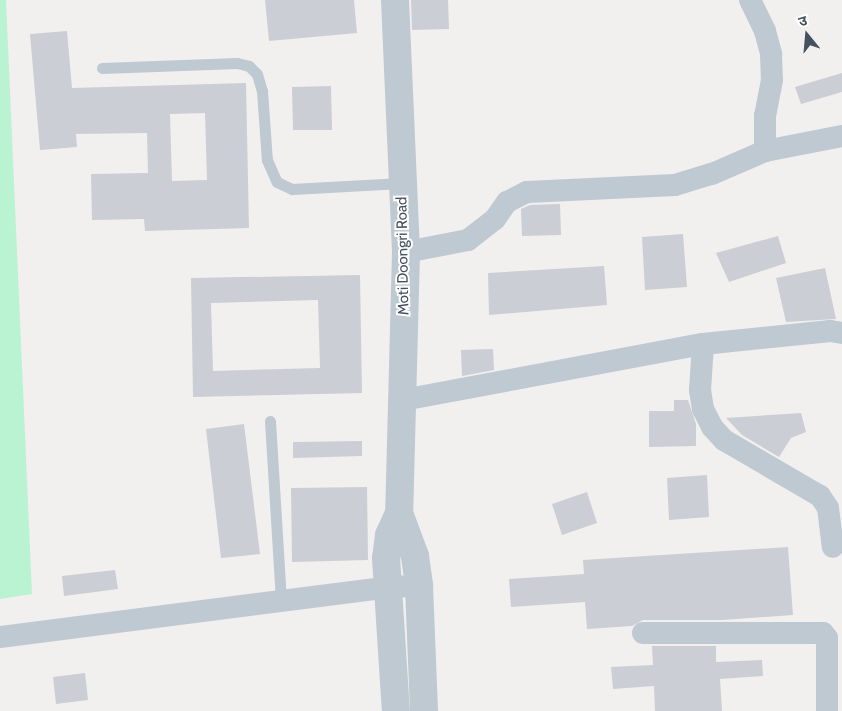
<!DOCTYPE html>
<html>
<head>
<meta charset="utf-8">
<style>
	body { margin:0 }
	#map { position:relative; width:842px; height:711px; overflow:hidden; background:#f2efef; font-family:Cabin,"Noto Sans Devanagari",sans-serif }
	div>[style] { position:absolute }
	.green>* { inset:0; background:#baf3d2 }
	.building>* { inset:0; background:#cbced4 }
	.service>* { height:11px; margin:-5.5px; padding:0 5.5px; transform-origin:5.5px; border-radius:5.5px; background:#bec9d2 }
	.minor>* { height:22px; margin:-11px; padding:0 11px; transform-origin:11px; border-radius:11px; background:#bec9d2 }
	.tertiary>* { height:28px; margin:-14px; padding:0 14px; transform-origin:14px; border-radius:14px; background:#bec9d2 }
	span { translate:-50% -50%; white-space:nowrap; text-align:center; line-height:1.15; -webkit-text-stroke:4px #fff; paint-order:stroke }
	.street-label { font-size:15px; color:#45525e }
	.north { position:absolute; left:782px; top:10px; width:50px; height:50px; -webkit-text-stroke:4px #fff; paint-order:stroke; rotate:343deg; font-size:14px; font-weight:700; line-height:20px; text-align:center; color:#45525e }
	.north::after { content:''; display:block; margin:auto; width:18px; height:22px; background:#45525e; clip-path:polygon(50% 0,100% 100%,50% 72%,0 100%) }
</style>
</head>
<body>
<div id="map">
	<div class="green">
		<div style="clip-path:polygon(0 0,6px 0,32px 594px,0 599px)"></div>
	</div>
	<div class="building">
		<div style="clip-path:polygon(265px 0,354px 0,357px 33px,269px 41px)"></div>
		<div style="clip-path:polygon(411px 0,448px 0,449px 29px,412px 30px)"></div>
		<div style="clip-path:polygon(evenodd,67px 31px,72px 88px,246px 83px,249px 228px,145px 231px,144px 219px,92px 220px,91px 174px,148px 173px,147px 133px,76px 134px,77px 147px,40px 150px,30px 34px,67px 31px,205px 113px,207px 180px,172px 181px,170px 114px,205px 113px)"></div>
		<div style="clip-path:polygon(842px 73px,842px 92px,801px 104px,795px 87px)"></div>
		<div style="clip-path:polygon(331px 86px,332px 130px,293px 130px,292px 87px)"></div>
		<div style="clip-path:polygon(560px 204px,561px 235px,522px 236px,521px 209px,530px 205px)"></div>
		<div style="clip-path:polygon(683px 234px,687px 287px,645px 290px,642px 237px)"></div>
		<div style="clip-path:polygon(778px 236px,786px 263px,729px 282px,716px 253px)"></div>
		<div style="clip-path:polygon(604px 266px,607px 305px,489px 315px,488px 273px)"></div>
		<div style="clip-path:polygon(825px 268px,836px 319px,786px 322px,776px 278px)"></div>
		<div style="clip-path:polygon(evenodd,360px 275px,362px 393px,193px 397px,191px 278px,360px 275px,318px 300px,320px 368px,213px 371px,211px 303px,318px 300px)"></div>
		<div style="clip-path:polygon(493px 349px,494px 370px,462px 376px,461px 350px)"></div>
		<div style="clip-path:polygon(674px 400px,688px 400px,696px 424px,696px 446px,649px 447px,649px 411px,674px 411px)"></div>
		<div style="clip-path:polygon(801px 413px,806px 432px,791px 438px,779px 457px,742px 435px,726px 418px)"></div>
		<div style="clip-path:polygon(244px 424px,260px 554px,221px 558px,206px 429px)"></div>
		<div style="clip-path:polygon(362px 441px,362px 456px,293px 458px,293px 442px)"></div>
		<div style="clip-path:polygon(707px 475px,709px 517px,669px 520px,667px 478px)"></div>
		<div style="clip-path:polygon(367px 487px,368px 560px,292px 562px,291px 488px)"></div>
		<div style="clip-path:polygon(587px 492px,597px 523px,562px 535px,552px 504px)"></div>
		<div style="clip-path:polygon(788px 547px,793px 615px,722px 620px,643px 620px,632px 626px,587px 629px,585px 602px,511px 607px,509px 579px,584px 574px,583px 560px)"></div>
		<div style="clip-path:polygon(115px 570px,118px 589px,64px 596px,62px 576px)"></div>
		<div style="clip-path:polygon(652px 646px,716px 646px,716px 662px,762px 660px,763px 676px,720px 679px,722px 711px,655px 711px,654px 686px,613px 689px,611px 667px,653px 665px)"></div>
		<div style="clip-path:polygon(85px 673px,88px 700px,56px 704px,53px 677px)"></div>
	</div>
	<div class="service">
		<div style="left:102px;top:68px;width:135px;rotate:-2.1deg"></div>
		<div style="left:237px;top:63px;width:12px;rotate:14deg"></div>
		<div style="left:249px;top:66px;width:11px;rotate:45deg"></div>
		<div style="left:257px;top:74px;width:18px;rotate:74deg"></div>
		<div style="left:262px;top:91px;width:69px;rotate:85.9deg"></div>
		<div style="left:267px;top:160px;width:24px;rotate:66deg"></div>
		<div style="left:277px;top:182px;width:17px;rotate:25deg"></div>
		<div style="left:292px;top:189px;width:110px;rotate:-3.1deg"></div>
		<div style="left:270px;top:421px;width:180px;rotate:86.5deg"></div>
	</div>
	<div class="minor">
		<div style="left:750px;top:0;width:34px;rotate:64deg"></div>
		<div style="left:765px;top:31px;width:24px;rotate:75deg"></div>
		<div style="left:771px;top:54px;width:26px;rotate:88deg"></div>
		<div style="left:772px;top:80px;width:37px;rotate:101deg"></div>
		<div style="left:765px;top:116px;width:35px;rotate:90deg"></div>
		<div style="left:406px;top:252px;width:63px;rotate:-11deg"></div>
		<div style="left:468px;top:240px;width:34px;rotate:-38deg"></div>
		<div style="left:495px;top:219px;width:21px;rotate:-55deg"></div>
		<div style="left:507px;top:202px;width:22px;rotate:-27deg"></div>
		<div style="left:527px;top:192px;width:148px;rotate:-2.7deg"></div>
		<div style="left:675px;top:185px;width:39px;rotate:-17deg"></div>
		<div style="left:712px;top:174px;width:58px;rotate:-23.5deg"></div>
		<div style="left:765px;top:151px;width:78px;rotate:-11deg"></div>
		<div style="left:703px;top:344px;width:46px;rotate:93.7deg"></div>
		<div style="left:700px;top:390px;width:19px;rotate:81deg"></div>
		<div style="left:703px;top:409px;width:20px;rotate:63deg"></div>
		<div style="left:712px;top:427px;width:18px;rotate:47deg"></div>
		<div style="left:724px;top:440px;width:111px;rotate:30.3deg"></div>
		<div style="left:820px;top:496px;width:14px;rotate:56deg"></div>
		<div style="left:828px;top:508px;width:39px;rotate:83deg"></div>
		<div style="left:403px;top:400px;width:305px;rotate:-10.6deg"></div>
		<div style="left:703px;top:344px;width:128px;rotate:-5.8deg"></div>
		<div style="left:830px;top:331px;width:12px;rotate:9deg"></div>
		<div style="left:643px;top:633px;width:180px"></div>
		<div style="left:823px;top:633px;width:6px;rotate:51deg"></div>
		<div style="left:827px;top:638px;width:73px;rotate:90deg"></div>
		<div style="left:0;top:637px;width:391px;rotate:-7.3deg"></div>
		<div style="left:388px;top:587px;width:31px;rotate:-2deg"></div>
	</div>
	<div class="tertiary">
		<div style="left:395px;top:0;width:252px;rotate:87.5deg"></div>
		<div style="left:406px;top:252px;width:261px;rotate:91.5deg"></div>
		<div style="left:399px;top:513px;width:24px;rotate:114deg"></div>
		<div style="left:389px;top:535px;width:23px;rotate:97deg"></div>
		<div style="left:386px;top:558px;width:153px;rotate:86.3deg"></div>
		<div style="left:399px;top:513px;width:46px;rotate:69.6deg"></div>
		<div style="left:415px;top:556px;width:30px;rotate:82deg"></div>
		<div style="left:419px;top:586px;width:125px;rotate:87.7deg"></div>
	</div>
	<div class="street-label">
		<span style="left:403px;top:256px;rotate:-91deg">Moti Doongri Road</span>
	</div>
	<div class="north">उ</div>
</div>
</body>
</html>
